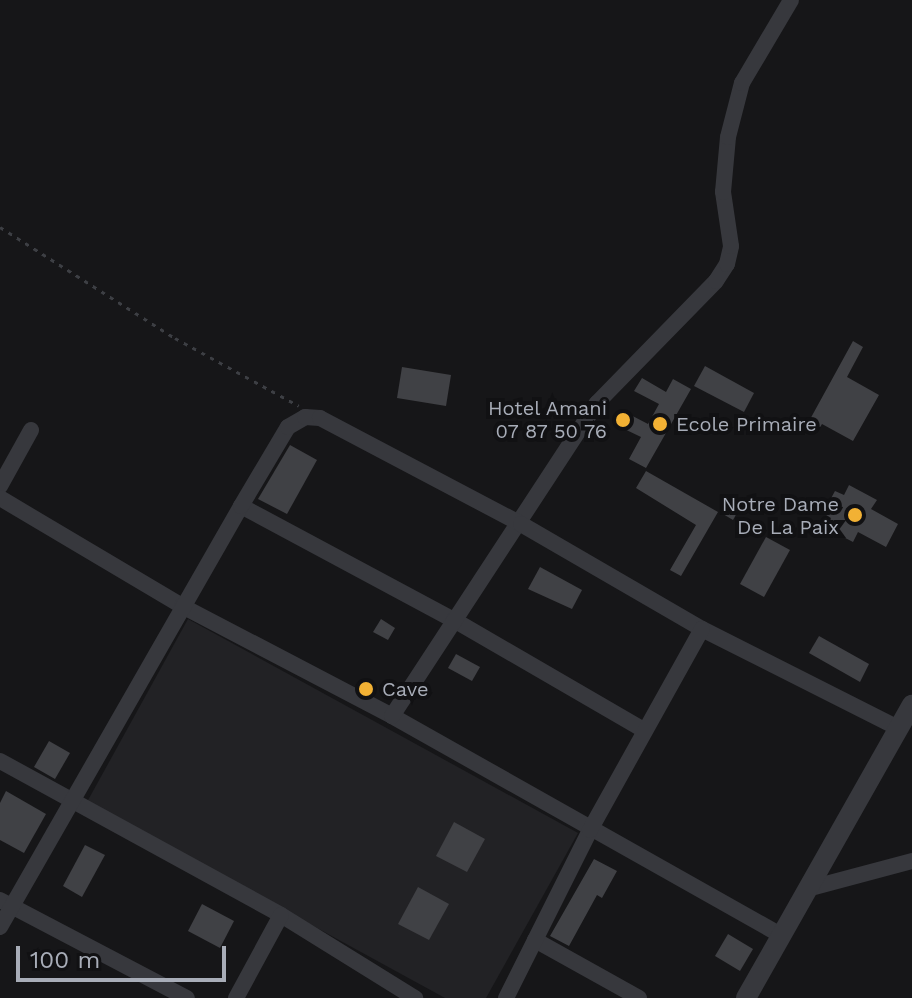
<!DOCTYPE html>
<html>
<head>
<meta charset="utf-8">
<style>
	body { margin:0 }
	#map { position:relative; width:912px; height:998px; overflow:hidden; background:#161618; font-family:"Work Sans",sans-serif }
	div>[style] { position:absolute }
	.built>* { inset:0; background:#222225 }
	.building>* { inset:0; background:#404145 }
	.path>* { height:3px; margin-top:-1.5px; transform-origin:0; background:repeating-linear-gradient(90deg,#3d3f44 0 4px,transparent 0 10px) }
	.minor>* { height:16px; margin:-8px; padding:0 8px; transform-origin:8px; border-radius:8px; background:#37383d }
	.tertiary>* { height:20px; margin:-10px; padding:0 10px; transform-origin:10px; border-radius:10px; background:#37383d }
	.dots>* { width:22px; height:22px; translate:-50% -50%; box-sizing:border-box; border:4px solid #111113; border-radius:50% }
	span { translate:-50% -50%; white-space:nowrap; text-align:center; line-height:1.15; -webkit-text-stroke:8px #111113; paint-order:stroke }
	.poi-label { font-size:20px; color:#a8adb8 }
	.right { translate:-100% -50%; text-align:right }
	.left { translate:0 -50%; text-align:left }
	.scale { position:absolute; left:16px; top:946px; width:210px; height:36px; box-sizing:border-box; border:4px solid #a8adb8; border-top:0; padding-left:10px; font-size:24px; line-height:28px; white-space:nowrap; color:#a8adb8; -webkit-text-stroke:6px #111113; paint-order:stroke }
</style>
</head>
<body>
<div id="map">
	<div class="built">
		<div style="clip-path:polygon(188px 619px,578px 833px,486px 998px,445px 998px,87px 802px)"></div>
	</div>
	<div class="building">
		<div style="clip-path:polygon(853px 341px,863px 347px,847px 377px,879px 395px,853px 441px,822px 424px,819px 429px,808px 423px)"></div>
		<div style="clip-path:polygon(705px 366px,754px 393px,744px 412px,694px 386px)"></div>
		<div style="clip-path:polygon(402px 367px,451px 375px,446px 406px,397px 398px)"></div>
		<div style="clip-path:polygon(642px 378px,666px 392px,673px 379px,691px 389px,646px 468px,629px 459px,641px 437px,616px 425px,623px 411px,648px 424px,659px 404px,634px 391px)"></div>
		<div style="clip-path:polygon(290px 445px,317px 460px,287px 514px,258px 499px)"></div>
		<div style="clip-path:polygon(646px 471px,718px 512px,681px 576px,670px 570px,696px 525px,636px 488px)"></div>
		<div style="clip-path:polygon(849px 485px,877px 500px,871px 509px,898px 524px,886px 547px,858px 532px,853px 542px,826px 528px,831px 518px,823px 513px,835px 491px,844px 495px)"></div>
		<div style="clip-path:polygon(732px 497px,743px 502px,733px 520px,723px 514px)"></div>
		<div style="clip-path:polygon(766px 537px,790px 550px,764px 597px,740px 584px)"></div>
		<div style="clip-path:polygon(540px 567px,582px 590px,572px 609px,528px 589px)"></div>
		<div style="clip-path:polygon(381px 619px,395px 628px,388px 640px,373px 632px)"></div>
		<div style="clip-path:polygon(819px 636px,869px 664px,860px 682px,809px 653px)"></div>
		<div style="clip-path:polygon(456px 654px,480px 667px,472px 681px,448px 668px)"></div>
		<div style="clip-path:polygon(49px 741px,70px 753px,55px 779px,34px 767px)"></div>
		<div style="clip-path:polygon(6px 791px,46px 814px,24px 853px,0 840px,0 803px)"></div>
		<div style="clip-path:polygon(454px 822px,485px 839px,467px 872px,436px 856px)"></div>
		<div style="clip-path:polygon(85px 845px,105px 855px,82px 897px,63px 886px)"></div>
		<div style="clip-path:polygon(594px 859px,617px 871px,602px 898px,597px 895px,569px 946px,550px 936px)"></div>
		<div style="clip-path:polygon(418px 887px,449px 904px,429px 940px,398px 924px)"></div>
		<div style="clip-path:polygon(202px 904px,234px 921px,220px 948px,188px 931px)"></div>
		<div style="clip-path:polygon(728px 934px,753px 949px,740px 971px,715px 956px)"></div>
	</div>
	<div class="path">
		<div style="left:0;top:227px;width:207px;rotate:32.4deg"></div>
		<div style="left:175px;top:338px;width:141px;rotate:28.7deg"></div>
	</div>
	<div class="minor">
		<div style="left:0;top:486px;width:64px;rotate:-61deg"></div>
		<div style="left:0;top:498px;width:212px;rotate:30.7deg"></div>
		<div style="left:182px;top:606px;width:237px;rotate:27.6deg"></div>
		<div style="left:392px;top:716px;width:446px;rotate:29.4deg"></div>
		<div style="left:241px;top:506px;width:242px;rotate:28.2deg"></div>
		<div style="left:454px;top:620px;width:220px;rotate:30.1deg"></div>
		<div style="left:392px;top:716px;width:374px;rotate:-56.8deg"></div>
		<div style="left:597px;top:403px;width:170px;rotate:-45.7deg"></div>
		<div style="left:716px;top:281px;width:20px;rotate:-57deg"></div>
		<div style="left:727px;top:264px;width:18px;rotate:-77deg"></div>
		<div style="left:731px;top:246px;width:55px;rotate:-98.4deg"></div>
		<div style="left:723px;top:192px;width:55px;rotate:-84.8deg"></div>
		<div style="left:728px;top:137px;width:56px;rotate:-75.5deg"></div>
		<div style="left:742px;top:83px;width:96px;rotate:-59.4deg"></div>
		<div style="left:0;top:761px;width:320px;rotate:28.7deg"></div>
		<div style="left:281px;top:915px;width:158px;rotate:31.8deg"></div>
		<div style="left:807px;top:889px;width:109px;rotate:-14.9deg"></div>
		<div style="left:0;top:900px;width:211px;rotate:27.7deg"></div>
		<div style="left:0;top:927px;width:485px;rotate:-60.2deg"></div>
		<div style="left:241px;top:506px;width:92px;rotate:-59.3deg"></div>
		<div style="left:288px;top:427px;width:20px;rotate:-30deg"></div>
		<div style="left:305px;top:417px;width:15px;rotate:4deg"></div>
		<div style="left:320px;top:418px;width:227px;rotate:27.8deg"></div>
		<div style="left:521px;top:524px;width:209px;rotate:30.1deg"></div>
		<div style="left:702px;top:629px;width:220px;rotate:26.8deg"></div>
		<div style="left:535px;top:940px;width:119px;rotate:29.1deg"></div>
		<div style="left:236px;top:998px;width:94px;rotate:-61.5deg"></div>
		<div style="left:506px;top:998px;width:188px;rotate:-63.4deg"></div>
		<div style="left:590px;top:830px;width:230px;rotate:-60.9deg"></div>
	</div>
	<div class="tertiary">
		<div style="left:746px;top:998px;width:337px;rotate:-60.5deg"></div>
	</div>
	<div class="dots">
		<div style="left:623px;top:420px;background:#f2b134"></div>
		<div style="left:660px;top:424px;background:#f2b134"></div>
		<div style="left:855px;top:515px;background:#f2b134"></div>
		<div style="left:366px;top:689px;background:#f2b134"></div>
	</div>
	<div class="poi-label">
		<span class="right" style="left:607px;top:420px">Hotel Amani<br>07 87 50 76</span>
		<span class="left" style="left:676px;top:424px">Ecole Primaire</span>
		<span class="right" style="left:839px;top:516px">Notre Dame<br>De La Paix</span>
		<span class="left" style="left:382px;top:689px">Cave</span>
	</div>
	<div class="scale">100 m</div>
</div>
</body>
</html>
